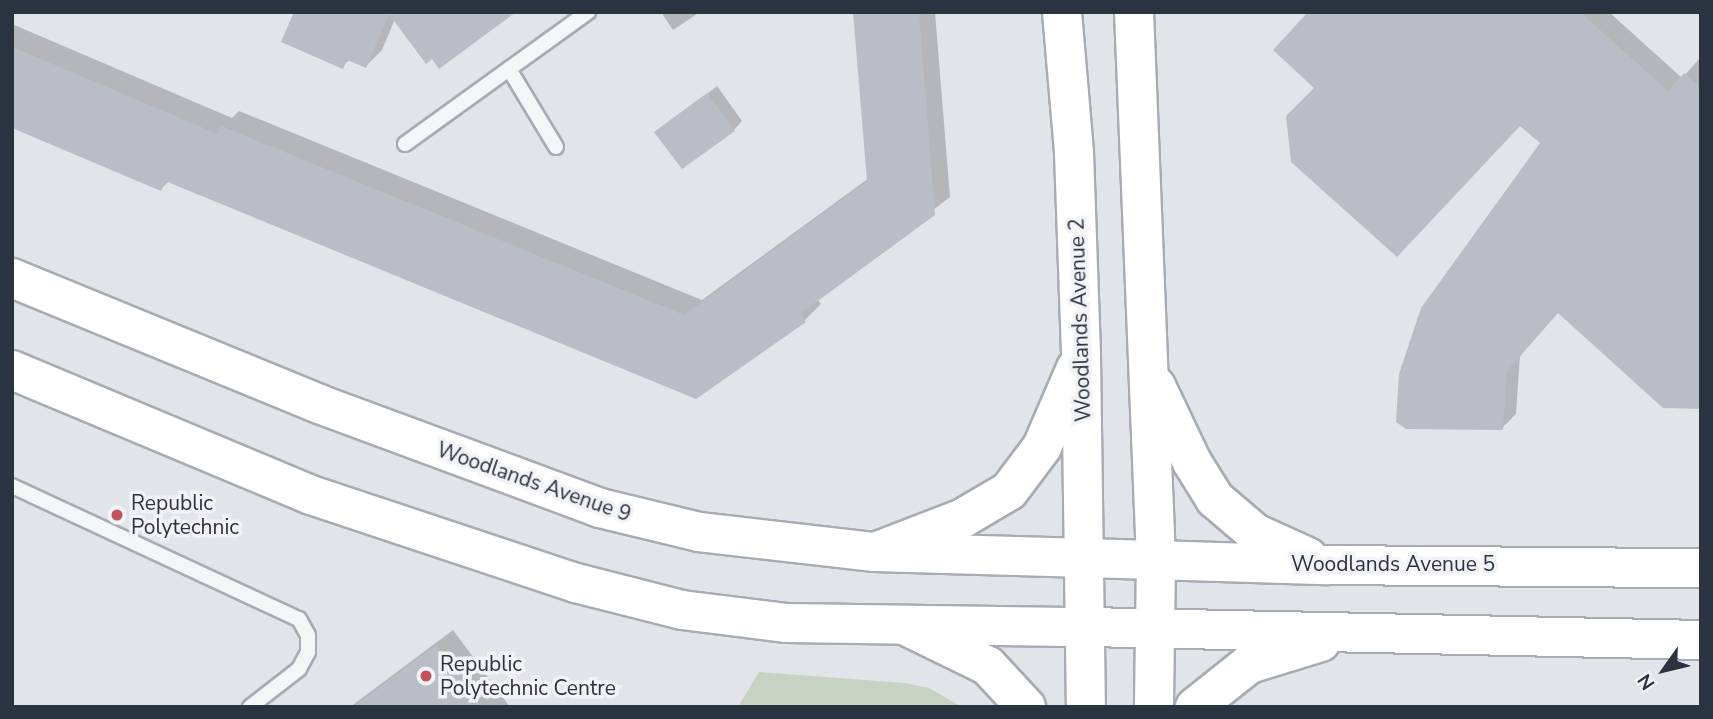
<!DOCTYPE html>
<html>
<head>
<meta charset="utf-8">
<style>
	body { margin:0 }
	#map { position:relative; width:1713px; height:719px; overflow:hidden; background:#e1e4e9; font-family:"Nunito Sans",sans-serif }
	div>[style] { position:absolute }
	.green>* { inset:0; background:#c7d2c3 }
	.shadow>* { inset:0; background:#0003 }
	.building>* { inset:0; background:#b9bdc5 }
	.roads { filter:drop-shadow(2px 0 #a7abb3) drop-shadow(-2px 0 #a7abb3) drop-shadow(0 2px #a7abb3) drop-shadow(0 -2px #a7abb3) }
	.lane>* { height:14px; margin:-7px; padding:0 7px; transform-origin:7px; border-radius:7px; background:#f4f5f7 }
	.secondary>* { height:38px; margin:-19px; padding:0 19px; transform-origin:19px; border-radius:19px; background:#fff }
	.primary>* { height:38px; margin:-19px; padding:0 19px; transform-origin:19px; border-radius:19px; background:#fff }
	.dots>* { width:19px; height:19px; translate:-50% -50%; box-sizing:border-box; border:4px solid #f1f3f6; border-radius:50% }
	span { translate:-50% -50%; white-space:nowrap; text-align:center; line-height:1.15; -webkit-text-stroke:7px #f1f3f6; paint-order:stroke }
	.street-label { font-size:21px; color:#2b3240 }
	.poi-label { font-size:21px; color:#2b3240 }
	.left { translate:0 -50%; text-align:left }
	.frame { position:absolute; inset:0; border:14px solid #2b3240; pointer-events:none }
	.north { position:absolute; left:1629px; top:635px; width:70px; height:70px; -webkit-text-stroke:5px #f1f3f6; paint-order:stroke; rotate:236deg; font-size:19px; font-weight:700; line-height:28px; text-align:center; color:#2b3240 }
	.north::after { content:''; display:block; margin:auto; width:24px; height:32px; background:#2b3240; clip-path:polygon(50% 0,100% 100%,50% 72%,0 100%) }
</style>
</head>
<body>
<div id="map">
	<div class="green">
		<div style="clip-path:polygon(759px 672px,905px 683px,929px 688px,962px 707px,738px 707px)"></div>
	</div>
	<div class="shadow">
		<div style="clip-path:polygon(295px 12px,398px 12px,382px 50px,366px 66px,350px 59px,342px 67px)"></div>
		<div style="clip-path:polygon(661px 12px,700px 12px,673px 30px)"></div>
		<div style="clip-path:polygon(855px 12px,935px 12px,950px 197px,817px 299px,821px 304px,805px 320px,696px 397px,169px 181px,161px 189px,12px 126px,12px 24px,232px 118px,239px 111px,702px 300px,869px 178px)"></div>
		<div style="clip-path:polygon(1311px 12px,1609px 12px,1682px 78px,1701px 57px,1701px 407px,1558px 311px,1520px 355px,1516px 414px,1502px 428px,1407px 427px,1543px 142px,1520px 124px,1316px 88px)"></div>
		<div style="clip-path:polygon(717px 86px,742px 121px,734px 130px,656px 133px)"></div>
		<div style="clip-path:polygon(453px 630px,510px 707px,350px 707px)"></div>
	</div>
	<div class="building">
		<div style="clip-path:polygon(294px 12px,516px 12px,439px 69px,432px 59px,426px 64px,389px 14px,366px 68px,347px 60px,343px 69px,281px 42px)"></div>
		<div style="clip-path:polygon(853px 12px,919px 12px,935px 215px,800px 314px,806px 322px,696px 399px,165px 181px,161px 191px,12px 128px,12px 47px,218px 134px,221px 126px,684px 315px,867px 181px)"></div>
		<div style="clip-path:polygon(1308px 12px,1580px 12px,1668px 91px,1684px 73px,1701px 87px,1701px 409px,1663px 408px,1558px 313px,1507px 371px,1503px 430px,1406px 429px,1396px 422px,1399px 374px,1421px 308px,1540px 143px,1520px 126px,1397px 257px,1291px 162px,1286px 116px,1314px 88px,1273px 50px)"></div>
		<div style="clip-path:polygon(707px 93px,735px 131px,682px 169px,654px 132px)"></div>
		<div style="clip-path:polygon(436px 645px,482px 707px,353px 707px)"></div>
	</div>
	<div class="roads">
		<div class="lane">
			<div style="left:509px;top:69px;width:91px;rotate:58.9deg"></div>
			<div style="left:405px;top:144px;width:226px;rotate:-35.8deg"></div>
			<div style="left:12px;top:486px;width:316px;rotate:24.9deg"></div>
			<div style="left:299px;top:619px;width:18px;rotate:61deg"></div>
			<div style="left:308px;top:635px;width:17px;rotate:90deg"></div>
			<div style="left:308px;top:652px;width:19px;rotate:118deg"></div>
			<div style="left:299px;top:669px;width:62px;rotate:142.2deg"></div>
		</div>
		<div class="secondary">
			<div style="left:12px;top:278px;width:332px;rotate:22.3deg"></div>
			<div style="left:319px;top:404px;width:300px;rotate:20.3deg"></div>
			<div style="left:600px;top:508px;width:102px;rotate:13.6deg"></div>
			<div style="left:699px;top:532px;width:177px;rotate:6.5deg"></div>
			<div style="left:875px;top:552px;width:211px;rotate:1.6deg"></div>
			<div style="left:12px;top:370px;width:324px;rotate:22.7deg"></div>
			<div style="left:311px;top:495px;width:279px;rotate:18.4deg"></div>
			<div style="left:576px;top:583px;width:109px;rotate:14.3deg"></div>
			<div style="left:682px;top:610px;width:106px;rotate:7.1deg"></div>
			<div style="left:787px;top:623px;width:300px;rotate:0.8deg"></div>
		</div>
		<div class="primary">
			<div style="left:1062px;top:12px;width:142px;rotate:85.1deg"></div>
			<div style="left:1074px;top:153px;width:202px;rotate:88deg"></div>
			<div style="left:1081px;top:355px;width:352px;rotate:89.2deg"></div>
			<div style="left:1134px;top:12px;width:548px;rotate:87.7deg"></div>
			<div style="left:1156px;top:560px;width:147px;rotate:90.8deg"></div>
			<div style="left:1156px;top:386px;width:84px;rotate:64.7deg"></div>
			<div style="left:1192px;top:462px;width:44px;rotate:58.1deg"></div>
			<div style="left:1215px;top:499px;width:52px;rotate:40.4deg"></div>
			<div style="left:1255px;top:533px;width:58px;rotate:24.4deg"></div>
			<div style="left:875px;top:552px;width:94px;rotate:-21.1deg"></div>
			<div style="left:963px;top:518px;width:53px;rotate:-30.4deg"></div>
			<div style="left:1009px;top:491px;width:55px;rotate:-53.1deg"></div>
			<div style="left:1042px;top:447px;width:86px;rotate:-66.7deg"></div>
			<div style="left:1086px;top:558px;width:241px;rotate:1.7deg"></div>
			<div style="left:1327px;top:565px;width:374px;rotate:0.5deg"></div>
			<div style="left:908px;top:627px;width:89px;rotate:26deg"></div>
			<div style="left:988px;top:666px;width:56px;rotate:47.2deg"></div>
			<div style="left:1087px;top:627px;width:614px;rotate:1.21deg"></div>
			<div style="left:1195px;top:707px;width:69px;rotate:-38.5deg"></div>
			<div style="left:1249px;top:664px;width:75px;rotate:-17deg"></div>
		</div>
	</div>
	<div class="dots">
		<div style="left:117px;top:515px;background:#c5505e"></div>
		<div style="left:426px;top:676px;background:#c5505e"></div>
	</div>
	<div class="street-label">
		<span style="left:1080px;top:320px;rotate:-92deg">Woodlands Avenue 2</span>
		<span style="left:534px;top:482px;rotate:19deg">Woodlands Avenue 9</span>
		<span style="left:1393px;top:564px">Woodlands Avenue 5</span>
	</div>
	<div class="poi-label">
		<span class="left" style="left:131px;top:515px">Republic<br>Polytechnic</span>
		<span class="left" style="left:440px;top:676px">Republic<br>Polytechnic Centre</span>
	</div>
	<div class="frame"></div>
	<div class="north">N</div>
</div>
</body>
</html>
